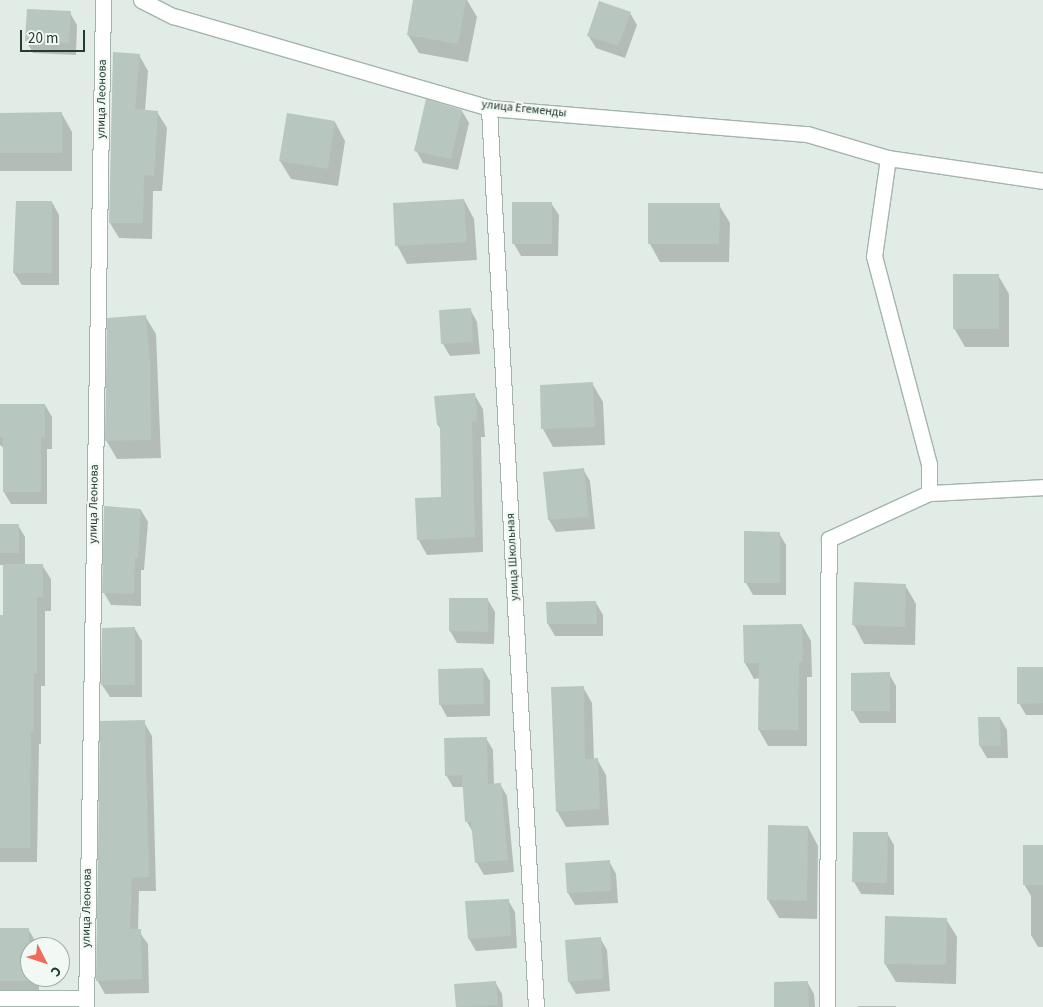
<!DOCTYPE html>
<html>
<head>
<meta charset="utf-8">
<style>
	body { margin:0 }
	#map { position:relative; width:1043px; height:1007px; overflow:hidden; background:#e1ece6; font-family:"Source Sans 3",sans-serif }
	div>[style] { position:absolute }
	.shadow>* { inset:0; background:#0003 }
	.building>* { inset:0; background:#b7c6be }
	.roads { filter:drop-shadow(1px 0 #a4b4ac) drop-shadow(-1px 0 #a4b4ac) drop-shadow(0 1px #a4b4ac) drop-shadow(0 -1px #a4b4ac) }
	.minor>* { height:15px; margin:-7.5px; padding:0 7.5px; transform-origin:7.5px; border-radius:7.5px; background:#fff }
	span { translate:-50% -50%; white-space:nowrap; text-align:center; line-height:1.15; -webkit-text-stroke:4px #f2f8f4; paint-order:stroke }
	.street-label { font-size:12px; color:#223c31 }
	.north { position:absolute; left:20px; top:937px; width:50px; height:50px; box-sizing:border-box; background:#f2f8f4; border:1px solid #9fada6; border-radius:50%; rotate:131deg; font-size:14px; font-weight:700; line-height:20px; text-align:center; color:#223c31 }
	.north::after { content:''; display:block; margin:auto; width:18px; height:22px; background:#ef6b5c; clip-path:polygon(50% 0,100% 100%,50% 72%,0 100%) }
	.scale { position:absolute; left:20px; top:30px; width:65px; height:22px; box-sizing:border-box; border:2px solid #223c31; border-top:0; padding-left:6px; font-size:15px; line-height:18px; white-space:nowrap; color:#223c31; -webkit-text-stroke:4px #f2f8f4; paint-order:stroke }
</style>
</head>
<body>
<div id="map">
	<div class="shadow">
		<div style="clip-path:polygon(414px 0,467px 0,477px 17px,468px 62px,419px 53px,408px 35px)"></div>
		<div style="clip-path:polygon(70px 13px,77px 25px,76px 55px,33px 53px,26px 41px)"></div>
		<div style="clip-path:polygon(630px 13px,637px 25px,625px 58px,596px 48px,588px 35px)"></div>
		<div style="clip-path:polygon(139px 55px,148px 71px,145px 111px,157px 112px,167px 128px,162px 191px,153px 191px,152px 239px,119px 238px,110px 223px)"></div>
		<div style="clip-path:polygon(462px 111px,469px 123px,458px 170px,423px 163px,416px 150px)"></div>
		<div style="clip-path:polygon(0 114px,62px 114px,72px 132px,72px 171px,0 171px)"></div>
		<div style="clip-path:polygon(335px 122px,345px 141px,338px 186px,291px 179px,280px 161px)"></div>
		<div style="clip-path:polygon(464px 200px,474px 219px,477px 260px,407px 264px,397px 245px)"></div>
		<div style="clip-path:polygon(52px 202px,59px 215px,59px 285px,22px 285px,14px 273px)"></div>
		<div style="clip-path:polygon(514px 203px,551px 203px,559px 215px,558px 256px,521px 256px,514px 244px)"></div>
		<div style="clip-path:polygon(719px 205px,730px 223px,729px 262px,660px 262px,650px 244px)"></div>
		<div style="clip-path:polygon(998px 275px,1009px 294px,1009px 347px,965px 347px,954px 328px)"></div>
		<div style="clip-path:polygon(470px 309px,477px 322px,480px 354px,450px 356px,443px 344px,440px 312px)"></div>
		<div style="clip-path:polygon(145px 316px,156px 334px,161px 458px,117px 459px,106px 440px)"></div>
		<div style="clip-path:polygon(592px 383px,603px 402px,605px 445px,553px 447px,543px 429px)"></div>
		<div style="clip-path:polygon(474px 394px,483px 409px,485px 437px,481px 437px,483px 552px,427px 555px,418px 539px,442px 498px,441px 430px,438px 425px)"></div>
		<div style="clip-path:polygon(0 405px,45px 405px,52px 417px,52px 449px,47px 449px,47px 504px,11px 504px,4px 492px,5px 449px,0 445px)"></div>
		<div style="clip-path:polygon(583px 469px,590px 481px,595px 529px,556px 532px,549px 520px,545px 473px)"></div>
		<div style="clip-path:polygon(141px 510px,148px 522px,144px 570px,141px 570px,141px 606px,111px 605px,104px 593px)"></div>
		<div style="clip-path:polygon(0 525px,18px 525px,25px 537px,25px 565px,42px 565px,51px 579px,51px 611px,45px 611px,45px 686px,41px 686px,41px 744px,39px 744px,37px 862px,0 862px,0 617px,4px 617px,4px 565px,0 565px)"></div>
		<div style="clip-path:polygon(779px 533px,786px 545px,786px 595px,753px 595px,746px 583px)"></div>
		<div style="clip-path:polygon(905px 585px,916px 604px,915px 645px,864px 644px,854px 625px)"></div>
		<div style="clip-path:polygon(488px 600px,495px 612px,494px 644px,457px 643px,450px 631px)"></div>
		<div style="clip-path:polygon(548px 603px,596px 603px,603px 615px,603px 636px,555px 636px,548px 624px)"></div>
		<div style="clip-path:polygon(802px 625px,811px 641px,812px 677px,807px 677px,807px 746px,768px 746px,759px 730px,760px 678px,754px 679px,745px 663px)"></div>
		<div style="clip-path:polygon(135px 629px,142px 641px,142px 697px,110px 697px,102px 685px)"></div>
		<div style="clip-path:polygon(1043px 668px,1043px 715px,1026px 715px,1019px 703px)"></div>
		<div style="clip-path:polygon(483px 669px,490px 681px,490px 716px,447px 717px,440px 704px)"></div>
		<div style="clip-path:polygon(852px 674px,889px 674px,896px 686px,896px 723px,860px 723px,853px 711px)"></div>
		<div style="clip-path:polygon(583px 687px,592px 703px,594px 760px,597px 759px,606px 775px,609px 825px,566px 827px,557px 811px)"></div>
		<div style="clip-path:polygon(980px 718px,1000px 718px,1007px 730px,1008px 758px,987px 758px,980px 746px)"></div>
		<div style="clip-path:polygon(144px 722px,152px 736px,156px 891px,139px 891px,138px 930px,148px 944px,149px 993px,105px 994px,97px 980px)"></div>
		<div style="clip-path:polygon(486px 738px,493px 750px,494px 785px,500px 784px,507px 796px,514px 872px,484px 875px,477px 863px,474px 834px,467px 822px,464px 787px,453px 787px,446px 775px)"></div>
		<div style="clip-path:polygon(808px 827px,818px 846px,817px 919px,779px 918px,768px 900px)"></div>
		<div style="clip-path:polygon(887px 833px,894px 845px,894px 895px,861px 894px,854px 882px)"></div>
		<div style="clip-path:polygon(1043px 847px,1043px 947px,1038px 947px,1031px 935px,1031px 896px,1024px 884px)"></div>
		<div style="clip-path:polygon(609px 861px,616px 874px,618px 903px,575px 905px,568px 893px)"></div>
		<div style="clip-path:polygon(508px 900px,515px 912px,517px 948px,476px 951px,469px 939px)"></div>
		<div style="clip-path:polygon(946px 919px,957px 937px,956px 984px,896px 982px,885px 964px)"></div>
		<div style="clip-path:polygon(0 929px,28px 929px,39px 947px,30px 947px,30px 977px,39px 977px,39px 999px,0 999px)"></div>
		<div style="clip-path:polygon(600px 938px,607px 950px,610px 991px,576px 994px,569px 982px)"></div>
		<div style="clip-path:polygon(495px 982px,502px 994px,503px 1007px,457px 1007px,456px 985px)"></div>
		<div style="clip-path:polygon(807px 982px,814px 994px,815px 1007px,776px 1007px)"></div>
		<div style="clip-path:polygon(858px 1006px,896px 1006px,896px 1007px,858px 1007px)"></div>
	</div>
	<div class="building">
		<div style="clip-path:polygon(413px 0,466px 0,458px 44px,407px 35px)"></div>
		<div style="clip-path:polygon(599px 1px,631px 12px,618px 46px,587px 36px)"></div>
		<div style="clip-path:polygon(27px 9px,71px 11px,69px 43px,25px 41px)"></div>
		<div style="clip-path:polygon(113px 52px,140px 54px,135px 109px,158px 111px,154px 176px,144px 175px,143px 223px,109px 223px)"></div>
		<div style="clip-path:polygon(426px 99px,462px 110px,451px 159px,414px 151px)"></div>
		<div style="clip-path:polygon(62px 112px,62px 153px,0 153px,0 113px)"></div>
		<div style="clip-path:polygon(287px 113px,335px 121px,328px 169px,279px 161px)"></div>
		<div style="clip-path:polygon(464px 199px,467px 242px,395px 246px,393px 203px)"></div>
		<div style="clip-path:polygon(16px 201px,52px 201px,52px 273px,13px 273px)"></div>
		<div style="clip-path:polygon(512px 202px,552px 202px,552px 244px,512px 244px)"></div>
		<div style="clip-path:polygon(648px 203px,720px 203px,719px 244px,648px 244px)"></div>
		<div style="clip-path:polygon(953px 274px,999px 274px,999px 329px,953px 329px)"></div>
		<div style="clip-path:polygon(471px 308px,473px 342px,441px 344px,439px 310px)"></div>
		<div style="clip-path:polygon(146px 315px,150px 363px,151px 440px,105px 441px,107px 318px)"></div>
		<div style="clip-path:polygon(593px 382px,595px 427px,541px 429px,540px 385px)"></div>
		<div style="clip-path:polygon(475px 393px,477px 421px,472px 422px,475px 537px,417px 540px,415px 498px,441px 497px,440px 425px,437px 425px,434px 396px)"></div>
		<div style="clip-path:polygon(0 404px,45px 404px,45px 437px,41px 437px,41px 492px,3px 492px,3px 437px,0 437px)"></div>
		<div style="clip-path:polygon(584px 468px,589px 517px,548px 520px,543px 472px)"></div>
		<div style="clip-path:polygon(104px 506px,141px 509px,138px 558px,135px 558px,134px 594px,102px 593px)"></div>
		<div style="clip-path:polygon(0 524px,19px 524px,19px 553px,0 553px)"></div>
		<div style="clip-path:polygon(744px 531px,780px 532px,780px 583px,744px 583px)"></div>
		<div style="clip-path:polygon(3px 564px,43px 564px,43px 597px,37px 597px,37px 673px,34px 673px,34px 731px,31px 731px,30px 848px,0 848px,0 615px,3px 615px)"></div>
		<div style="clip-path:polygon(854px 582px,906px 584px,905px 627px,852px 625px)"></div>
		<div style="clip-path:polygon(449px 598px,488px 598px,488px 632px,449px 631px)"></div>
		<div style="clip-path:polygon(596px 601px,597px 624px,547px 624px,546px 602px)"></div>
		<div style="clip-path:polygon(802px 624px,803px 662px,799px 662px,798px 730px,758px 730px,759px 663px,744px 663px,743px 625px)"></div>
		<div style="clip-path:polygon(135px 627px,135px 685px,101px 685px,102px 628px)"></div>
		<div style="clip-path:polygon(1017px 667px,1043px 667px,1043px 703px,1017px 704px)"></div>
		<div style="clip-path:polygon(483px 668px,484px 704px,439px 705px,438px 669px)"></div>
		<div style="clip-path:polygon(890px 672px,890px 711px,851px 711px,851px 673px)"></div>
		<div style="clip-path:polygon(584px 686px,585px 759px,598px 758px,600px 809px,556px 812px,551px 687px)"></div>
		<div style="clip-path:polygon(978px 717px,1000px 717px,1001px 746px,979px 746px)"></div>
		<div style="clip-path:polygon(145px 720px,149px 877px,132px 878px,130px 929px,141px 929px,142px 979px,96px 981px,100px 721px)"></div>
		<div style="clip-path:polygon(487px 737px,488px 784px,501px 783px,508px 860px,475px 863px,471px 822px,465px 822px,462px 775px,445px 776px,444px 738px)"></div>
		<div style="clip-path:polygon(768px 825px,808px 826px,807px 901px,767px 900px)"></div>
		<div style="clip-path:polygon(853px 832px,888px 832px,887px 883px,852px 882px)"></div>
		<div style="clip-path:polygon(1023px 845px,1043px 845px,1043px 885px,1023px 885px)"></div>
		<div style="clip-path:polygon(610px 860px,611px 891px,567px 893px,565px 863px)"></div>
		<div style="clip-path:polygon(509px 899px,511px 936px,468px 939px,465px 901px)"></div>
		<div style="clip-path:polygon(885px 916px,947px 918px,946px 965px,884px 964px)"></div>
		<div style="clip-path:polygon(0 928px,29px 928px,29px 981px,0 981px)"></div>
		<div style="clip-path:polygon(601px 937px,603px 979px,568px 982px,565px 940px)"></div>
		<div style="clip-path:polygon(496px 981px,498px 1005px,456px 1007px,454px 984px)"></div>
		<div style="clip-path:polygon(808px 981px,809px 1007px,774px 1007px,774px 982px)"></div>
	</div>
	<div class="roads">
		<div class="minor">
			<div style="left:141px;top:0;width:36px;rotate:27deg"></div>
			<div style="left:173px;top:16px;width:329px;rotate:16.2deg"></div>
			<div style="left:489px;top:108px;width:319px;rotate:4.7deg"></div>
			<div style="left:807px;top:134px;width:84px;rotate:16.5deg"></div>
			<div style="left:888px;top:158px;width:157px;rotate:8.4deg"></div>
			<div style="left:489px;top:108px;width:900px;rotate:87.01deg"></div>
			<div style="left:888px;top:158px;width:99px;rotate:98.1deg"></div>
			<div style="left:874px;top:256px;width:215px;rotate:75.2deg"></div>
			<div style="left:929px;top:464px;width:29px;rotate:90deg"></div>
			<div style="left:929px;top:493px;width:114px;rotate:-3deg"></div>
			<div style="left:0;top:998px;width:86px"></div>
			<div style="left:86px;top:1007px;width:1007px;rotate:-89.03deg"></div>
			<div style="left:827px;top:1007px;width:468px;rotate:-89.8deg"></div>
			<div style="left:829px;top:539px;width:110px;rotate:-24.7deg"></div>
		</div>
	</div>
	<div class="street-label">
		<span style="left:102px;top:99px;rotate:-89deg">улица Леонова</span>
		<span style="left:524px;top:109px;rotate:6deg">улица Егеменды</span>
		<span style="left:94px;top:504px;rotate:-89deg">улица Леонова</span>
		<span style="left:513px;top:557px;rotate:-93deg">улица Школьная</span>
		<span style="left:87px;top:908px;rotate:-89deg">улица Леонова</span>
	</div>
	<div class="north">С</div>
	<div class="scale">20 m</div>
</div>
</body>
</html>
